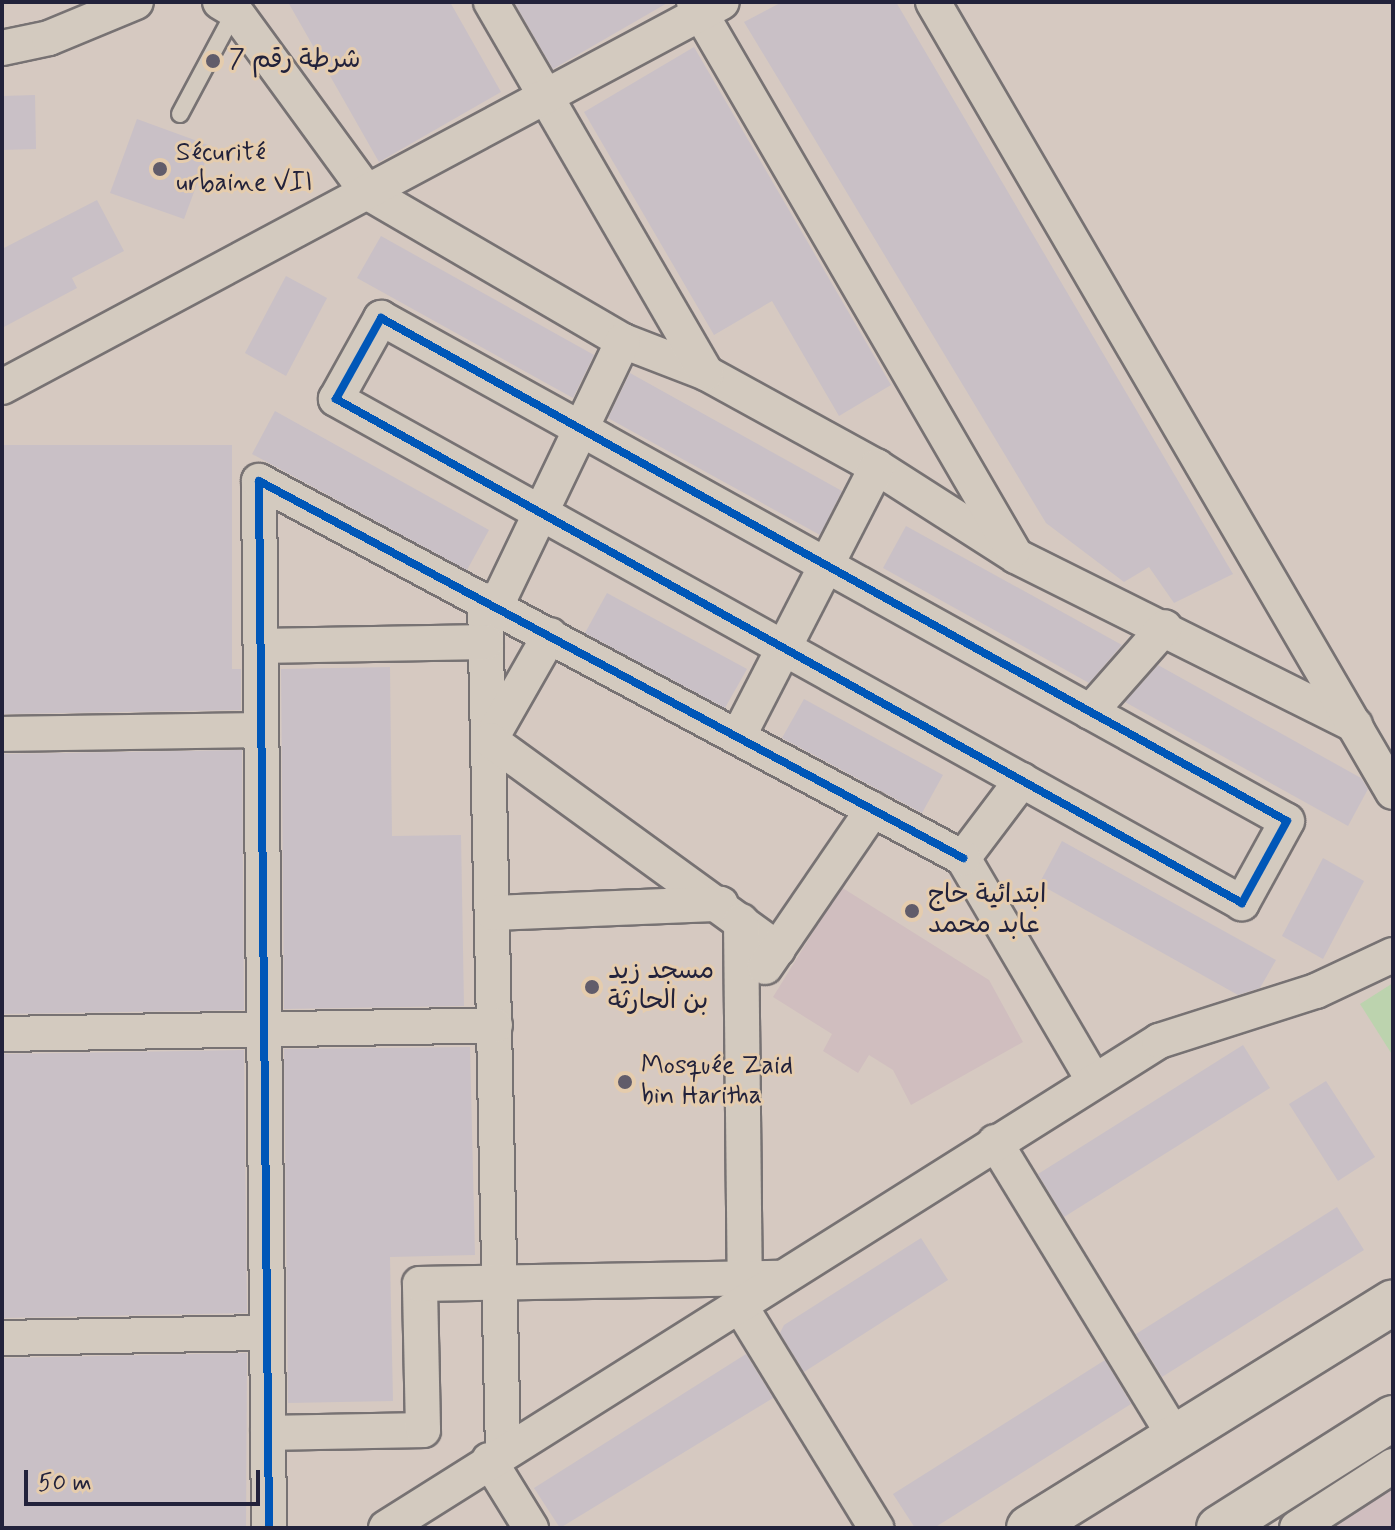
<!DOCTYPE html>
<html>
<head>
<meta charset="utf-8">
<style>
	body { margin:0 }
	#map { position:relative; width:1395px; height:1530px; overflow:hidden; background:#d6c9c1; font-family:Mynerve,"Playpen Sans Arabic",sans-serif }
	div>[style] { position:absolute }
	.built>* { inset:0; background:#d0bebf }
	.green>* { inset:0; background:#bcd3ae }
	.building>* { inset:0; background:#c9c0c6 }
	.roads { filter:drop-shadow(2px 0 #777273) drop-shadow(-2px 0 #777273) drop-shadow(0 2px #777273) drop-shadow(0 -2px #777273) }
	.lane>* { height:16px; margin:-8px; padding:0 8px; transform-origin:8px; border-radius:8px; background:#d3cabf }
	.street>* { height:34px; margin:-17px; padding:0 17px; transform-origin:17px; border-radius:17px; background:#d3cabf }
	.secondary>* { height:44px; margin:-22px; padding:0 22px; transform-origin:22px; border-radius:22px; background:#d3cabf }
	.cycleway>* { height:8px; margin:-4px; padding:0 4px; transform-origin:4px; border-radius:4px; background:#0057b8 }
	.dots>* { width:22px; height:22px; translate:-50% -50%; box-sizing:border-box; border:4px solid #e5ccad; border-radius:50% }
	span { translate:-50% -50%; white-space:nowrap; text-align:center; line-height:1.15; -webkit-text-stroke:6px #e5ccad; paint-order:stroke }
	.poi-label { font-size:26px; color:#22223b }
	.left { translate:0 -50%; text-align:left }
	.frame { position:absolute; inset:0; border:4px solid #22223b; pointer-events:none }
	.scale { position:absolute; left:24px; top:1470px; width:236px; height:36px; box-sizing:border-box; border:4px solid #22223b; border-top:0; padding-left:10px; font-size:24px; line-height:28px; white-space:nowrap; color:#22223b; -webkit-text-stroke:6px #e5ccad; paint-order:stroke }
</style>
</head>
<body>
<div id="map">
	<div class="built">
		<div style="clip-path:polygon(841px 887px,989px 980px,1023px 1042px,911px 1105px,893px 1070px,869px 1055px,858px 1073px,823px 1051px,832px 1034px,773px 997px)"></div>
		<div style="clip-path:polygon(1393px 1486px,1393px 1528px,1326px 1528px)"></div>
	</div>
	<div class="green">
		<div style="clip-path:polygon(1393px 983px,1393px 1056px,1360px 1004px)"></div>
	</div>
	<div class="building">
		<div style="clip-path:polygon(288px 2px,450px 2px,501px 92px,379px 162px)"></div>
		<div style="clip-path:polygon(514px 2px,669px 2px,553px 69px)"></div>
		<div style="clip-path:polygon(782px 2px,896px 2px,1233px 574px,1174px 603px,1149px 567px,1124px 582px,1046px 523px,744px 22px)"></div>
		<div style="clip-path:polygon(694px 47px,891px 385px,839px 416px,772px 301px,714px 335px,584px 112px)"></div>
		<div style="clip-path:polygon(35px 95px,36px 149px,2px 150px,2px 96px)"></div>
		<div style="clip-path:polygon(137px 119px,211px 146px,184px 219px,110px 193px)"></div>
		<div style="clip-path:polygon(97px 200px,124px 251px,72px 278px,77px 288px,2px 328px,2px 249px)"></div>
		<div style="clip-path:polygon(381px 236px,594px 355px,573px 398px,357px 278px)"></div>
		<div style="clip-path:polygon(286px 276px,327px 298px,286px 376px,245px 353px)"></div>
		<div style="clip-path:polygon(630px 373px,842px 491px,820px 535px,608px 418px)"></div>
		<div style="clip-path:polygon(275px 411px,489px 530px,467px 570px,252px 454px)"></div>
		<div style="clip-path:polygon(2px 445px,232px 445px,232px 669px,241px 669px,241px 710px,2px 714px)"></div>
		<div style="clip-path:polygon(906px 526px,1122px 645px,1089px 683px,883px 568px)"></div>
		<div style="clip-path:polygon(607px 593px,747px 669px,725px 708px,585px 633px)"></div>
		<div style="clip-path:polygon(1158px 665px,1361px 778px,1368px 789px,1348px 826px,1125px 702px)"></div>
		<div style="clip-path:polygon(390px 667px,392px 836px,461px 835px,464px 1006px,284px 1009px,281px 669px)"></div>
		<div style="clip-path:polygon(804px 699px,943px 775px,922px 813px,782px 738px)"></div>
		<div style="clip-path:polygon(242px 750px,244px 1010px,2px 1014px,2px 754px)"></div>
		<div style="clip-path:polygon(1062px 841px,1276px 960px,1260px 988px,1238px 995px,1039px 884px)"></div>
		<div style="clip-path:polygon(1323px 858px,1364px 881px,1323px 959px,1282px 936px)"></div>
		<div style="clip-path:polygon(1243px 1045px,1270px 1088px,1064px 1217px,1038px 1174px)"></div>
		<div style="clip-path:polygon(470px 1047px,475px 1255px,390px 1257px,393px 1401px,288px 1403px,284px 1049px)"></div>
		<div style="clip-path:polygon(244px 1050px,247px 1313px,2px 1318px,2px 1054px)"></div>
		<div style="clip-path:polygon(1326px 1081px,1375px 1157px,1338px 1181px,1289px 1104px)"></div>
		<div style="clip-path:polygon(1337px 1207px,1364px 1250px,1162px 1377px,1136px 1334px)"></div>
		<div style="clip-path:polygon(921px 1238px,948px 1280px,804px 1372px,780px 1333px,784px 1325px)"></div>
		<div style="clip-path:polygon(247px 1353px,246px 1528px,2px 1528px,2px 1358px)"></div>
		<div style="clip-path:polygon(746px 1354px,773px 1398px,560px 1528px,534px 1488px)"></div>
		<div style="clip-path:polygon(1105px 1360px,1131px 1404px,934px 1528px,915px 1528px,893px 1494px)"></div>
	</div>
	<div class="roads">
		<div class="lane">
			<div style="left:180px;top:114px;width:117px;rotate:-61.9deg"></div>
		</div>
		<div class="street">
			<div style="left:220px;top:2px;width:17px;rotate:31deg"></div>
			<div style="left:235px;top:11px;width:224px;rotate:53.9deg"></div>
			<div style="left:367px;top:192px;width:296px;rotate:30.2deg"></div>
			<div style="left:623px;top:341px;width:89px;rotate:21.1deg"></div>
			<div style="left:706px;top:373px;width:195px;rotate:28.8deg"></div>
			<div style="left:877px;top:467px;width:165px;rotate:32.6deg"></div>
			<div style="left:1016px;top:556px;width:379px;rotate:26.5deg"></div>
			<div style="left:491px;top:2px;width:429px;rotate:59.9deg"></div>
			<div style="left:694px;top:2px;width:635px;rotate:59.84deg"></div>
			<div style="left:933px;top:2px;width:914px;rotate:59.79deg"></div>
			<div style="left:2px;top:48px;width:48px;rotate:-12deg"></div>
			<div style="left:49px;top:38px;width:94px;rotate:-22.5deg"></div>
			<div style="left:381px;top:318px;width:1036px;rotate:29.04deg"></div>
			<div style="left:1287px;top:821px;width:94px;rotate:118.8deg"></div>
			<div style="left:1242px;top:903px;width:1037px;rotate:-150.91deg"></div>
			<div style="left:336px;top:399px;width:93px;rotate:-60.9deg"></div>
			<div style="left:2px;top:387px;width:816px;rotate:-28.13deg"></div>
			<div style="left:485px;top:600px;width:850px;rotate:88.79deg"></div>
			<div style="left:496px;top:606px;width:294px;rotate:-64.4deg"></div>
			<div style="left:550px;top:635px;width:121px;rotate:119.7deg"></div>
			<div style="left:490px;top:740px;width:356px;rotate:36deg"></div>
			<div style="left:261px;top:646px;width:225px;rotate:-1deg"></div>
			<div style="left:1090px;top:712px;width:113px;rotate:-48.6deg"></div>
			<div style="left:2px;top:734px;width:259px;rotate:-0.9deg"></div>
			<div style="left:738px;top:737px;width:304px;rotate:-62.8deg"></div>
			<div style="left:1022px;top:780px;width:98px;rotate:127.1deg"></div>
			<div style="left:963px;top:858px;width:257px;rotate:59.6deg"></div>
			<div style="left:493px;top:913px;width:228px;rotate:-2.3deg"></div>
			<div style="left:741px;top:921px;width:358px;rotate:89.4deg"></div>
			<div style="left:765px;top:967px;width:191px;rotate:-55.6deg"></div>
			<div style="left:2px;top:1034px;width:493px;rotate:-1deg"></div>
			<div style="left:995px;top:1142px;width:346px;rotate:58.6deg"></div>
			<div style="left:739px;top:1304px;width:263px;rotate:58.5deg"></div>
			<div style="left:2px;top:1338px;width:265px;rotate:-1.1deg"></div>
			<div style="left:268px;top:1433px;width:155px;rotate:-1.1deg"></div>
			<div style="left:423px;top:1430px;width:146px;rotate:-91.2deg"></div>
			<div style="left:420px;top:1284px;width:359px;rotate:-1deg"></div>
			<div style="left:489px;top:1460px;width:80px;rotate:58.3deg"></div>
			<div style="left:269px;top:1528px;width:1047px;rotate:-90.55deg"></div>
			<div style="left:259px;top:481px;width:799px;rotate:28.17deg"></div>
			<div style="left:386px;top:1528px;width:914px;rotate:-32.21deg"></div>
			<div style="left:1159px;top:1041px;width:165px;rotate:-17.7deg"></div>
			<div style="left:1316px;top:991px;width:85px;rotate:-25.1deg"></div>
			<div style="left:1297px;top:1528px;width:114px;rotate:-32.9deg"></div>
		</div>
		<div class="secondary">
			<div style="left:1029px;top:1528px;width:428px;rotate:-31.8deg"></div>
			<div style="left:1219px;top:1528px;width:206px;rotate:-32.3deg"></div>
		</div>
	</div>
	<div class="cycleway">
		<div style="left:381px;top:318px;width:1036px;rotate:29.04deg"></div>
		<div style="left:1287px;top:821px;width:94px;rotate:118.8deg"></div>
		<div style="left:1242px;top:903px;width:1037px;rotate:-150.91deg"></div>
		<div style="left:336px;top:399px;width:93px;rotate:-60.9deg"></div>
		<div style="left:269px;top:1528px;width:1047px;rotate:-90.55deg"></div>
		<div style="left:259px;top:481px;width:799px;rotate:28.17deg"></div>
	</div>
	<div class="dots">
		<div style="left:213px;top:61px;background:#615c6a"></div>
		<div style="left:160px;top:169px;background:#615c6a"></div>
		<div style="left:912px;top:911px;background:#615c6a"></div>
		<div style="left:592px;top:987px;background:#615c6a"></div>
		<div style="left:625px;top:1082px;background:#615c6a"></div>
	</div>
	<div class="poi-label">
		<span class="left" style="left:229px;top:61px">شرطة رقم 7</span>
		<span class="left" style="left:176px;top:169px">Sécurité<br>urbaine VII</span>
		<span class="left" style="left:928px;top:911px">ابتدائية حاج<br>عابد محمد</span>
		<span class="left" style="left:608px;top:987px">مسجد زيد<br>بن الحارثة</span>
		<span class="left" style="left:641px;top:1082px">Mosquée Zaid<br>bin Haritha</span>
	</div>
	<div class="frame"></div>
	<div class="scale">50 m</div>
</div>
</body>
</html>
